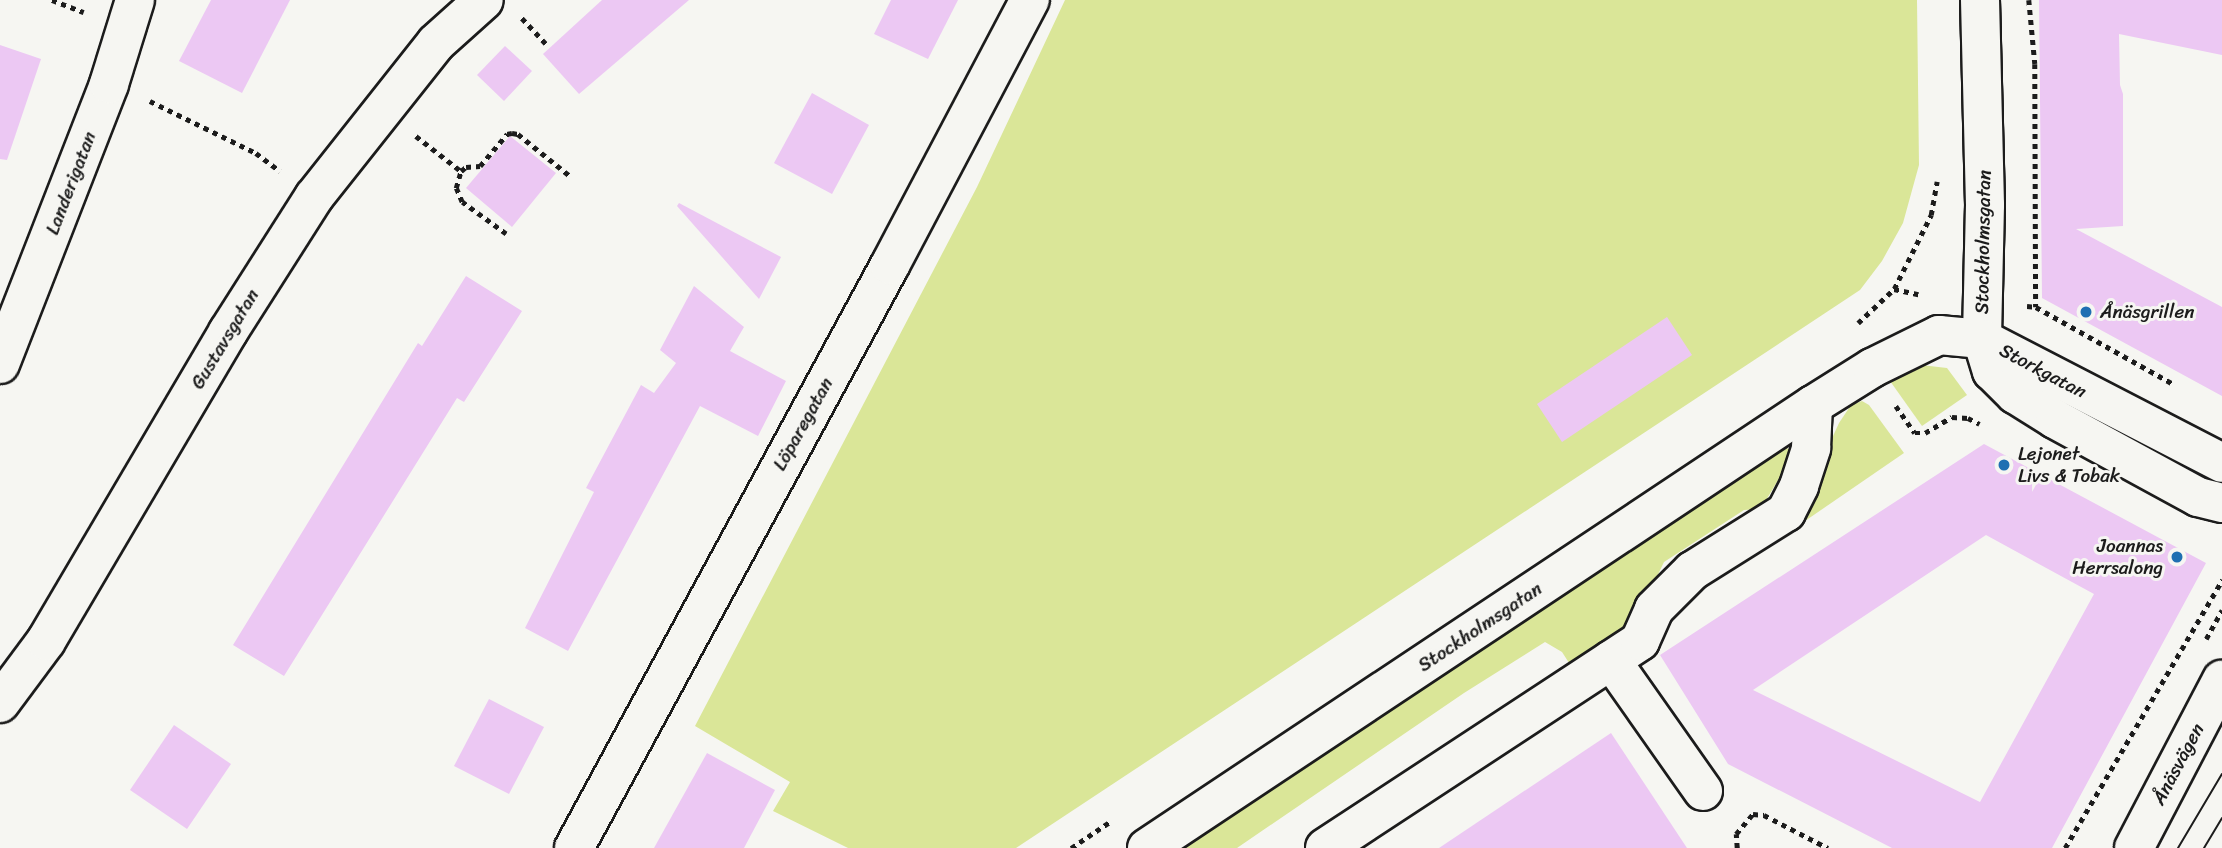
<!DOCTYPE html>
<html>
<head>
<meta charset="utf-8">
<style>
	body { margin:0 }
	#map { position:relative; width:2222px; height:848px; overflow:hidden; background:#f6f6f2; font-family:Sriracha,sans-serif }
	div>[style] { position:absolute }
	.green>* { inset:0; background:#dae698 }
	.building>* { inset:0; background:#ecc8f3 }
	.path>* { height:4.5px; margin-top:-2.25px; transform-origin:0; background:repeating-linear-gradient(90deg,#1c1c1c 0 5px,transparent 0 10px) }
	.roads { filter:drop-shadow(2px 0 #1c1c1c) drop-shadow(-2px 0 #1c1c1c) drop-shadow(0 2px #1c1c1c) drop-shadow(0 -2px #1c1c1c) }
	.minor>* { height:38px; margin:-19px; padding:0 19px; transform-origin:19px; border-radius:19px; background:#f6f6f2 }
	.tram>* { height:2px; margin:-1px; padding:0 1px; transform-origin:1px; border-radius:1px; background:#1c1c1c }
	.dots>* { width:19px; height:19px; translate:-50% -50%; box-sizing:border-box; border:4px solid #f6f6f2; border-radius:50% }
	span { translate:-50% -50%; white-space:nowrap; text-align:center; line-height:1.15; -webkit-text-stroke:6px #f6f6f2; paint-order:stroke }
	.street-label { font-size:19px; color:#1c1c1c }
	.poi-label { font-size:19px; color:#1c1c1c }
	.left { translate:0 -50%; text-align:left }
	.right { translate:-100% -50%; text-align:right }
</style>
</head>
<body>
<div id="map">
	<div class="green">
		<div style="clip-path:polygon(1065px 0,1917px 0,1919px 165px,1903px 223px,1882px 261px,1860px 290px,1016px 848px,848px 848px,773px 811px,790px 782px,695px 726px,977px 187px)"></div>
		<div style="clip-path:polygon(1921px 365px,1947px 368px,1967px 395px,1922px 426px,1890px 381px)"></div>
		<div style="clip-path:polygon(1862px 401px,1869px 405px,1904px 453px,1789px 532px,1839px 423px,1851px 405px)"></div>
		<div style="clip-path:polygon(1785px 448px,1796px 450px,1765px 502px,1758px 509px,1744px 510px,1664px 562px,1637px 618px,1622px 633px,1571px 666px,1562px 652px,1545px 642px,1464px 693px,1237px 848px,1179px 848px)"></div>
	</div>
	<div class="building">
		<div style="clip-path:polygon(211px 0,290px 0,242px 93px,179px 61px)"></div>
		<div style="clip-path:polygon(602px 0,689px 0,579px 94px,543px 54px)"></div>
		<div style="clip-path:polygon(891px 0,958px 0,928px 59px,874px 34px)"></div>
		<div style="clip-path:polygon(2039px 0,2222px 0,2222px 55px,2119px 34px,2120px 85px,2123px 94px,2123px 226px,2076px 229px,2222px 307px,2222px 396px,2042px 298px)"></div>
		<div style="clip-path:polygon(0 45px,41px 59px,7px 160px,0 159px)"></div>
		<div style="clip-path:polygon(505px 46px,532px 71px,504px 101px,477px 75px)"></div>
		<div style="clip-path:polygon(812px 93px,869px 125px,832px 194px,774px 163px)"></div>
		<div style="clip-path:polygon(510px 136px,556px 173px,512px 227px,466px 188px)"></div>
		<div style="clip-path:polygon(679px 203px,781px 257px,759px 299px,677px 206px)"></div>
		<div style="clip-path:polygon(466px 276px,522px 311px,464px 402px,457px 398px,284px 676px,233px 645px,418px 343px,422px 346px)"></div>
		<div style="clip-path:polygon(694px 286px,744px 327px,730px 351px,786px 381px,758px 436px,700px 406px,568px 651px,525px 628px,594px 492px,586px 488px,641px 385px,654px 393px,676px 363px,660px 350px)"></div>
		<div style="clip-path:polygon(1667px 317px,1692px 355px,1562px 442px,1537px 404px)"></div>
		<div style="clip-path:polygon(evenodd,1984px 444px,2206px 563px,2052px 848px,1892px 848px,1728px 764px,1660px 655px,1984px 444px,1986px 535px,2094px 594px,1980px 802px,1753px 690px,1986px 535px)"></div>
		<div style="clip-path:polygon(489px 699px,544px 727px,509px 794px,454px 766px)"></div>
		<div style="clip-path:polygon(174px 725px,231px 764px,187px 829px,130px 790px)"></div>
		<div style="clip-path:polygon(1611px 733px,1687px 848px,1439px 848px)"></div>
		<div style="clip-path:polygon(707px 753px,775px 790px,744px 848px,654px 848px)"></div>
	</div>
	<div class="path">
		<div style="left:52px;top:0;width:34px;rotate:21deg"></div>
		<div style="left:2029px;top:0;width:64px;rotate:84.6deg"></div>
		<div style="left:2035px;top:64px;width:243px;rotate:89.8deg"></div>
		<div style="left:522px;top:18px;width:35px;rotate:47deg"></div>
		<div style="left:150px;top:101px;width:118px;rotate:26.1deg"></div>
		<div style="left:256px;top:153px;width:30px;rotate:37deg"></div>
		<div style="left:416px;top:136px;width:57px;rotate:37.9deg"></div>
		<div style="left:506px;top:234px;width:54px;rotate:-144deg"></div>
		<div style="left:462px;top:202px;width:15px;rotate:-113deg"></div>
		<div style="left:456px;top:188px;width:18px;rotate:-74deg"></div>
		<div style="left:461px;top:171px;width:6px;rotate:-39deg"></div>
		<div style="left:466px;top:167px;width:14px;rotate:-4deg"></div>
		<div style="left:480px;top:166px;width:42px;rotate:-49.8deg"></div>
		<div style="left:507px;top:134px;width:5px;rotate:-11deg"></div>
		<div style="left:512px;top:133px;width:6px;rotate:9deg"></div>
		<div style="left:518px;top:134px;width:67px;rotate:38.9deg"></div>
		<div style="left:1894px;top:289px;width:25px;rotate:12deg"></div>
		<div style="left:2027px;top:306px;width:9px;rotate:6deg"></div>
		<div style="left:2036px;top:307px;width:157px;rotate:29.3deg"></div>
		<div style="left:1858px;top:323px;width:50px;rotate:-43.4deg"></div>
		<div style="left:1894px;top:289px;width:83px;rotate:-63.4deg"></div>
		<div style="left:1931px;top:215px;width:34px;rotate:-80deg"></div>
		<div style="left:1896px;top:406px;width:33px;rotate:55deg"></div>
		<div style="left:1915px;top:433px;width:10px"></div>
		<div style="left:1925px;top:433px;width:31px;rotate:-31deg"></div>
		<div style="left:1952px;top:417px;width:16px;rotate:4deg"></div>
		<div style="left:1968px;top:418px;width:13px;rotate:27deg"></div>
		<div style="left:2206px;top:639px;width:33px;rotate:-61deg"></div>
		<div style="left:1071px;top:848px;width:48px;rotate:-34deg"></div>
		<div style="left:1737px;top:848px;width:14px;rotate:-94deg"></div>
		<div style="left:1736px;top:834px;width:26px;rotate:-50deg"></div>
		<div style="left:1753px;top:814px;width:11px;rotate:5deg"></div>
		<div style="left:1764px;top:815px;width:72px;rotate:27.3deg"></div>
		<div style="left:2065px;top:848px;width:311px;rotate:-59.6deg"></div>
	</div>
	<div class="roads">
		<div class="minor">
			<div style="left:1980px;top:0;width:205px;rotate:88.6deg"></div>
			<div style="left:1985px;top:205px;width:134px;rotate:91.3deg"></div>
			<div style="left:1982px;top:339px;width:34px;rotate:73deg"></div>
			<div style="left:1992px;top:371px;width:33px;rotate:45deg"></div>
			<div style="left:2015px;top:394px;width:47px;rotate:32deg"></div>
			<div style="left:2055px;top:419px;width:163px;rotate:28.6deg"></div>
			<div style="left:2198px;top:497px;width:25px;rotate:14deg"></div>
			<div style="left:0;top:364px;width:300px;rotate:-68.7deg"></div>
			<div style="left:109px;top:84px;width:88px;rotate:-72.8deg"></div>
			<div style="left:1611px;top:660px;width:160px;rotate:54.9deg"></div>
			<div style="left:0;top:703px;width:77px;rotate:-53.4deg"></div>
			<div style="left:46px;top:641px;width:359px;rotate:-59.5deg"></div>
			<div style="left:228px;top:332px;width:160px;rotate:-57.5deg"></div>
			<div style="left:314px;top:197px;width:196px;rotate:-51.6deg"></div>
			<div style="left:436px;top:43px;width:64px;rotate:-41.9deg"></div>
			<div style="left:574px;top:848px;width:663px;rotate:-61.54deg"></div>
			<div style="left:890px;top:265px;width:300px;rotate:-62.2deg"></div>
			<div style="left:1147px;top:848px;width:800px;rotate:-33.63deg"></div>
			<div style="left:1813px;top:405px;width:70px;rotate:-32.1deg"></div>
			<div style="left:1872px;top:368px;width:75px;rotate:-26.2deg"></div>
			<div style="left:1939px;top:335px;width:43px;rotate:5.3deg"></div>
			<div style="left:1982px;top:339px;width:270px;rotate:27.3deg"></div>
			<div style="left:1325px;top:848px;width:377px;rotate:-33.3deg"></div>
			<div style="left:1640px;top:641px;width:35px;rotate:-66deg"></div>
			<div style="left:1654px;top:609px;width:54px;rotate:-45deg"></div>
			<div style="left:1692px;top:571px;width:111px;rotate:-32.1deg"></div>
			<div style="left:1786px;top:512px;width:29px;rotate:-63deg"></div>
			<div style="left:1799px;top:486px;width:40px;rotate:-72deg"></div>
			<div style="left:1811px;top:448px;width:43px;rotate:-87.3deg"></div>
			<div style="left:2134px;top:848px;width:190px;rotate:-62.4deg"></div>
		</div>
	</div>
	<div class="tram">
		<div style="left:2178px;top:848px;width:86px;rotate:-59.3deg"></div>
		<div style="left:2204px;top:848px;width:35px;rotate:-59deg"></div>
	</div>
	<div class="dots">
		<div style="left:2086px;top:312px;background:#1f6fb2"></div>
		<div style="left:2004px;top:465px;background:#1f6fb2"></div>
		<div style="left:2177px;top:557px;background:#1f6fb2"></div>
	</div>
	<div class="street-label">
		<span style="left:71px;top:183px;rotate:-69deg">Landerigatan</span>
		<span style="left:1983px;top:242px;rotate:-89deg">Stockholmsgatan</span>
		<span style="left:225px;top:339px;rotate:-59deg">Gustavsgatan</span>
		<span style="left:2043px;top:371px;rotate:28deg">Storkgatan</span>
		<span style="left:803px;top:424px;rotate:-61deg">Löparegatan</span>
		<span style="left:1480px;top:627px;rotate:-34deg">Stockholmsgatan</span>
		<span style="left:2178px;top:764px;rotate:-62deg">Ånäsvägen</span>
	</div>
	<div class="poi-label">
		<span class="left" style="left:2100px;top:312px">Ånäsgrillen</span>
		<span class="left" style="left:2018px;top:465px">Lejonet<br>Livs &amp; Tobak</span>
		<span class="right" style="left:2163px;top:557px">Joannas<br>Herrsalong</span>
	</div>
</div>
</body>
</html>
